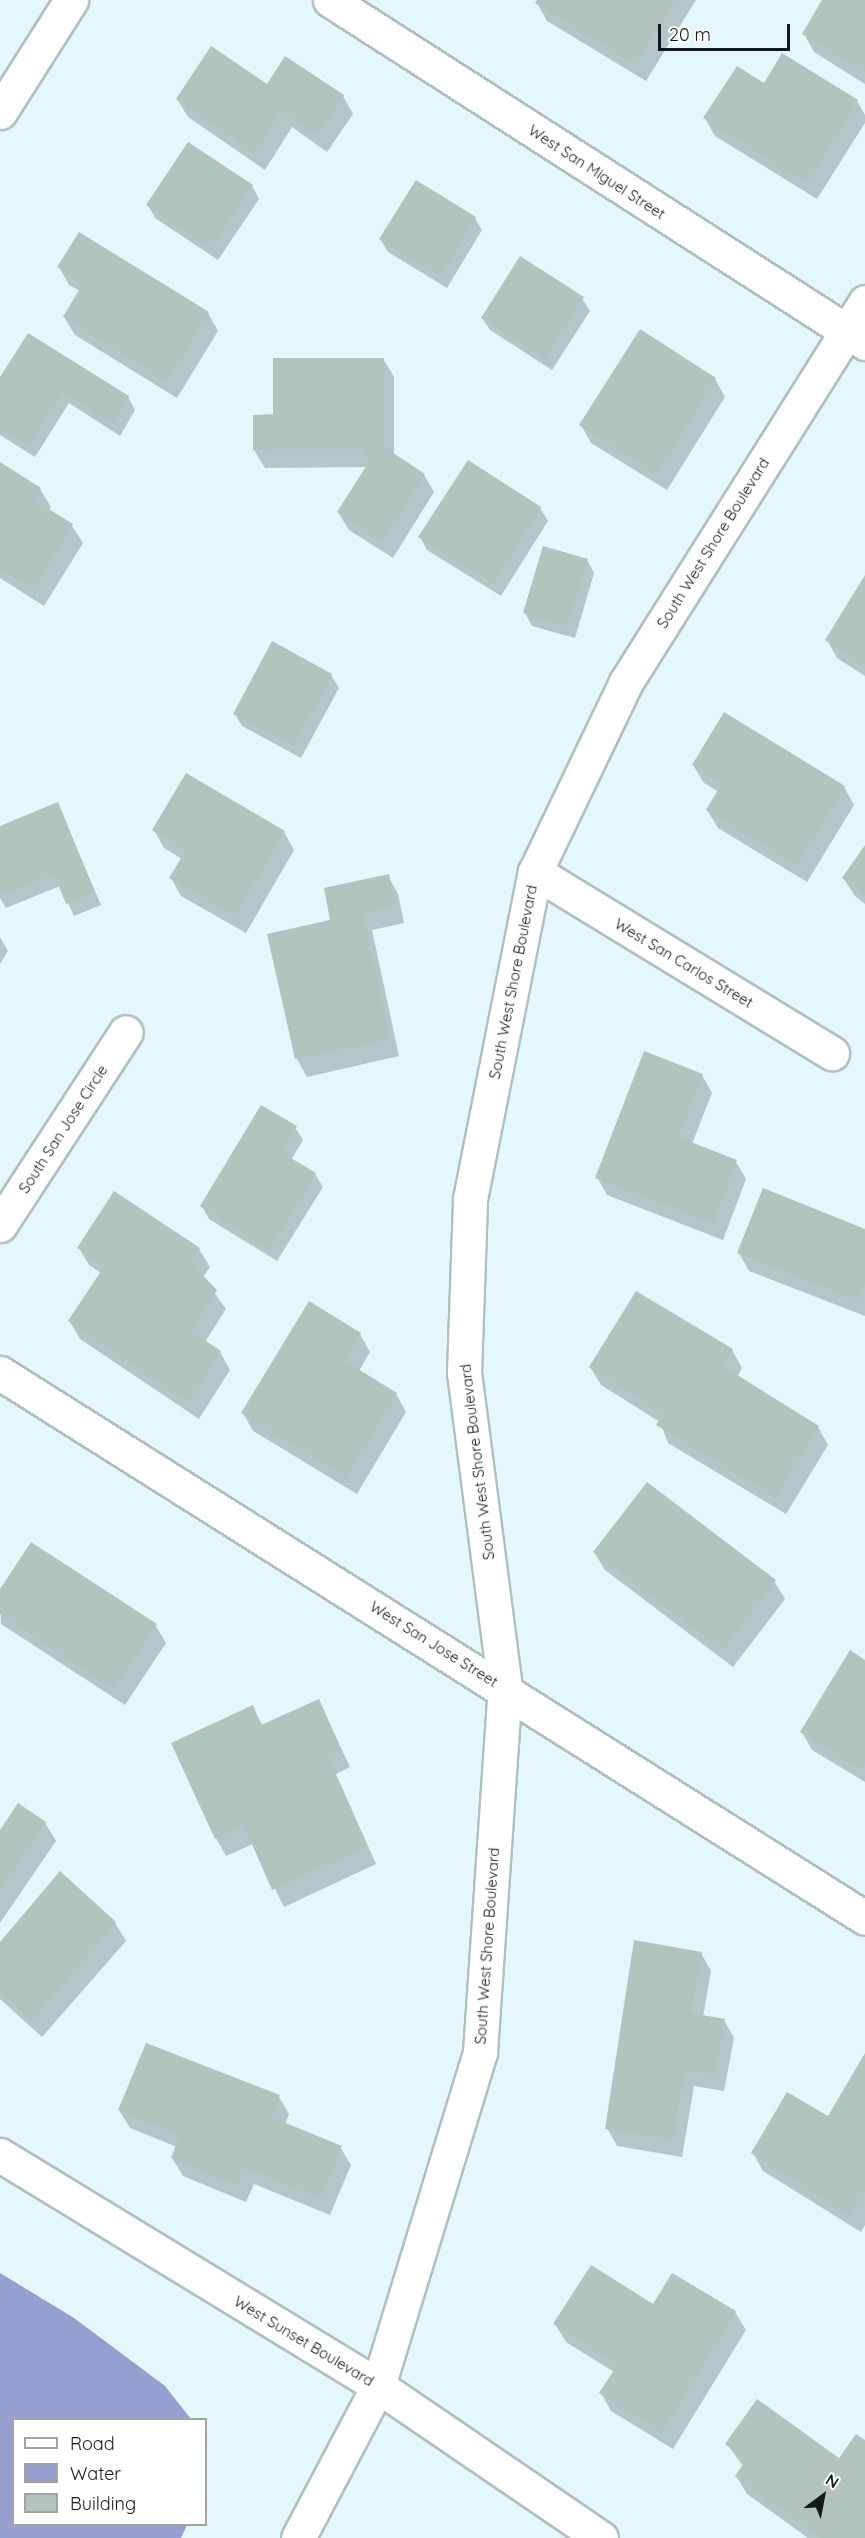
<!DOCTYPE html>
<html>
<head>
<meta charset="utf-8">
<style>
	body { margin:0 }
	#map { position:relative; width:865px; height:2538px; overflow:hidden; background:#e4f7fa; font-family:Quicksand,sans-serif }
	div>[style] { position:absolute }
	.water>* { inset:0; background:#969fd0 }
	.shadow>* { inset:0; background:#0003 }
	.building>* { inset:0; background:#b3c4bf }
	.roads { filter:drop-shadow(2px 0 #aec0c3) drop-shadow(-2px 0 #aec0c3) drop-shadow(0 2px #aec0c3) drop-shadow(0 -2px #aec0c3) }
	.minor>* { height:33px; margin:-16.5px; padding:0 16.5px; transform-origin:16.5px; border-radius:16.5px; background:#fff }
	.tertiary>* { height:33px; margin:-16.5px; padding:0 16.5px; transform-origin:16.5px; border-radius:16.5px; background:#fff }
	span { translate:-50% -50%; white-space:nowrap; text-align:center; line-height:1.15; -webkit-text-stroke:4.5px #fff; paint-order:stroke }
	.street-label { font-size:15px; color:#141a1b }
	.legend { position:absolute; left:12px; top:2418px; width:195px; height:108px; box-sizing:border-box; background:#fff; border:2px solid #a1a3a4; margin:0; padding:8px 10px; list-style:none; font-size:18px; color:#141a1b }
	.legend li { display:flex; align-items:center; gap:12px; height:30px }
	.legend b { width:30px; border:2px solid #a1a3a4 }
	.north { position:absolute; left:793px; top:2466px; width:60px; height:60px; -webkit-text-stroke:4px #fff; paint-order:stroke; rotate:32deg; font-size:16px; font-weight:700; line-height:24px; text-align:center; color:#141a1b }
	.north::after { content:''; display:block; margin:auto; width:21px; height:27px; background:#141a1b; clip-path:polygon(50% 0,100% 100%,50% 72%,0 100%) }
	.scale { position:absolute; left:658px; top:24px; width:132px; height:27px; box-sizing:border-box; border:3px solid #141a1b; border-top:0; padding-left:8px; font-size:18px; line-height:21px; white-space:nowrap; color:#141a1b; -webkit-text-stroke:4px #fff; paint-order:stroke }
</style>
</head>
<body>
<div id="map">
	<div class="water">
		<div style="clip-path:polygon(0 2273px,74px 2318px,165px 2386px,191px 2419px,14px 2420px,14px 2524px,187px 2525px,181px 2538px,0 2538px)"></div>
	</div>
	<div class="shadow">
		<div style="clip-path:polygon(539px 0,696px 0,646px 81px,547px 21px,537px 3px)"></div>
		<div style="clip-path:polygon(824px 0,865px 0,865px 84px,814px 52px,804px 34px)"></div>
		<div style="clip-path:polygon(764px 85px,857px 101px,865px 115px,865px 123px,817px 199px,715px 136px,705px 118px)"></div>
		<div style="clip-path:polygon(267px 86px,343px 96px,353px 114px,327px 152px,292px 127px,265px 170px,188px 117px,177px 99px)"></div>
		<div style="clip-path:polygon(252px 186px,259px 199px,218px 260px,155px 218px,148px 205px)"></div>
		<div style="clip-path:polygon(475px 218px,482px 230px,447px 288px,388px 252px,380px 239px)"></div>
		<div style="clip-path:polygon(59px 267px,208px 313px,218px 331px,177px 398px,75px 335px,64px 317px,80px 291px,69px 285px)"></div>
		<div style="clip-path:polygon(582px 298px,590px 311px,552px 370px,490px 330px,482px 318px)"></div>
		<div style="clip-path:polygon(384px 360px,394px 377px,394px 455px,424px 475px,434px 492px,393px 558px,349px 530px,338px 512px,368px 467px,265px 468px,254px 450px,275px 416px)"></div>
		<div style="clip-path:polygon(715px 379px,725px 397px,667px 490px,591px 443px,581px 425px)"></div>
		<div style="clip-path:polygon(0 380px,128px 397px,135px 410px,120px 436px,69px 403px,35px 457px,0 435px)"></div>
		<div style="clip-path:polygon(468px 462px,540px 508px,548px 521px,501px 596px,427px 550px,420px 537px)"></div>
		<div style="clip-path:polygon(0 464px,40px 489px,51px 507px,48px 511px,72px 526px,83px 543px,44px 606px,0 578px)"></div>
		<div style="clip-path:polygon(587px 560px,594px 573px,575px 638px,532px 626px,525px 613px)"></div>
		<div style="clip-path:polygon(865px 578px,865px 676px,837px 658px,827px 640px)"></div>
		<div style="clip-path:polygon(273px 643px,331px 675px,339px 688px,301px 758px,242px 726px,235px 714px)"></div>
		<div style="clip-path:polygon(693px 765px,844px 787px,854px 805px,807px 882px,718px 828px,707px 810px,719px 792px,704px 783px)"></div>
		<div style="clip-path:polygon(57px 804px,101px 905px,74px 916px,60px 886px,6px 908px,0 898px,0 827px)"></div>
		<div style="clip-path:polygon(154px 830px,284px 832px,294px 850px,246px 933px,181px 896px,171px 878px,182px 859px,164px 848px)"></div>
		<div style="clip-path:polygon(865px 848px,865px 904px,855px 896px,844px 879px)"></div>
		<div style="clip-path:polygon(388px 876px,398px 894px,404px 923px,372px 930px,399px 1056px,307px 1077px,297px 1059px,269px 935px,332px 921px)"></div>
		<div style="clip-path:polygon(0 937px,8px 951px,0 964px)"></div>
		<div style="clip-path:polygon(702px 1075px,712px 1093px,692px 1144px,736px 1162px,746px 1179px,723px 1240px,607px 1195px,597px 1177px)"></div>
		<div style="clip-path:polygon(295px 1127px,303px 1140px,291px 1160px,315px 1174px,323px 1187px,277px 1261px,209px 1219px,202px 1206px)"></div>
		<div style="clip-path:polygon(865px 1231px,865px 1316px,749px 1271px,739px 1253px)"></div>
		<div style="clip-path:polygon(79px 1248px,199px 1249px,210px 1267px,203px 1277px,226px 1309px,205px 1342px,220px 1352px,230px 1370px,199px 1419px,80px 1339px,70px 1322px,101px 1273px,89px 1265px)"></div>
		<div style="clip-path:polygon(360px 1334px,370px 1352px,359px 1371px,396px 1394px,406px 1412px,357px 1494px,253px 1431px,243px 1413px)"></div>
		<div style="clip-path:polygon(732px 1350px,742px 1368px,737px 1377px,818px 1427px,828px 1445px,786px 1514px,668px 1443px,660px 1422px,601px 1385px,590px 1367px)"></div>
		<div style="clip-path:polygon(594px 1552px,774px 1581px,785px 1599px,733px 1667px,605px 1570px)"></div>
		<div style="clip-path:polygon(0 1592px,155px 1625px,166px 1643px,125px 1705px,1px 1624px)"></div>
		<div style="clip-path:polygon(865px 1661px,865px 1782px,812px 1750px,802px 1732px)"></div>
		<div style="clip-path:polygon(319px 1701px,350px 1767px,336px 1774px,376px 1864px,284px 1907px,253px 1844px,226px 1856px,216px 1838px,252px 1707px,263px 1726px)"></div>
		<div style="clip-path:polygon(19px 1805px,45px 1823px,56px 1841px,0 1923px,0 1833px)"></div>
		<div style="clip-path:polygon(60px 1874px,115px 1923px,126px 1941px,42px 2037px,0 1999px,0 1944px)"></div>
		<div style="clip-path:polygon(701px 1953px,711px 1971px,703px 2017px,724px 2020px,734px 2038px,724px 2091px,694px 2086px,682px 2157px,617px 2146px,607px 2128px)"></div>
		<div style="clip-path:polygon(865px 2056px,865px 2225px,861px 2232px,763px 2171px,753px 2153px,828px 2118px)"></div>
		<div style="clip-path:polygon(279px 2097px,289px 2114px,285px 2125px,340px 2147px,351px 2165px,330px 2215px,254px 2184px,246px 2202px,183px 2176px,172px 2158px,177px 2147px,130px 2128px,119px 2110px)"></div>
		<div style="clip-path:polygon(673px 2275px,735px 2312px,746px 2330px,673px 2449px,611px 2411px,601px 2393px,614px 2372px,566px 2342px,555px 2324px,654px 2306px)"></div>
		<div style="clip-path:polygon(865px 2442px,865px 2538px,808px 2538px,747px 2494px,736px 2476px,743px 2466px,727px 2444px,839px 2461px)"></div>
	</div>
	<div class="building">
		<div style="clip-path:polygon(537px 0,675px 0,635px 64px,535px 3px)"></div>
		<div style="clip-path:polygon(822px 0,865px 0,865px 73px,802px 34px)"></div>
		<div style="clip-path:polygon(211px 46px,267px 84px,285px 56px,344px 95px,317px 135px,281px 110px,254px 153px,176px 99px)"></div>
		<div style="clip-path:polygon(782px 53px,858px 100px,807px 183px,703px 118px,737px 66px,764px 83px)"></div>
		<div style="clip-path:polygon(188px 142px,253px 185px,211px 248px,146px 205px)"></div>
		<div style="clip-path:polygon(416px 180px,476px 217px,440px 277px,379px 239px)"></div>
		<div style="clip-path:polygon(79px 232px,209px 312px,167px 381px,63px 317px,83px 283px,57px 267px)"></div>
		<div style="clip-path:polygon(520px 256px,584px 297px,545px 359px,481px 318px)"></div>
		<div style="clip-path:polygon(640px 329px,716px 378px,657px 474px,579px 425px)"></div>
		<div style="clip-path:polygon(28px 333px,129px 396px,113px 424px,62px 391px,28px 446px,0 428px,0 377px)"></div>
		<div style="clip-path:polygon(273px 358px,384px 358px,384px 447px,425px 474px,382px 541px,337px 512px,370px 460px,362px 449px,253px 450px,253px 415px,273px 414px)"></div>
		<div style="clip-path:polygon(468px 460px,541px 507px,493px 584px,418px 537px)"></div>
		<div style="clip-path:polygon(0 462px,41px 488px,34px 500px,73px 524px,33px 589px,0 568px)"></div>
		<div style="clip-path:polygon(543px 546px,588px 559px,568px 626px,523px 613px)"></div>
		<div style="clip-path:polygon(865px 575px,865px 666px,825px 640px)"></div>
		<div style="clip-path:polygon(272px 641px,332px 674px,294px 746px,233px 714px)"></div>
		<div style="clip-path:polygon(724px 712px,845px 786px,797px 865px,706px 810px,722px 783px,692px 765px)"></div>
		<div style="clip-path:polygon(186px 773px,285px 831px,235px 916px,169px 878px,186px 850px,152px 830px)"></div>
		<div style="clip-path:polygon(58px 802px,95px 892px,66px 904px,54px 874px,0 895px,0 826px)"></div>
		<div style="clip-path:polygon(865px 845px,865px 895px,842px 878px)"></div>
		<div style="clip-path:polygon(389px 874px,395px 905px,363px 913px,390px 1039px,295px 1059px,267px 934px,330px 920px,324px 888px)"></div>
		<div style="clip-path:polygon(644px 1051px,703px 1074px,678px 1137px,737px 1160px,713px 1223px,595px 1178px)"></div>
		<div style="clip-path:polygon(261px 1105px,297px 1126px,281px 1152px,316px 1173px,269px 1250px,200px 1206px)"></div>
		<div style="clip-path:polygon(763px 1188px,865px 1229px,865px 1283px,858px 1300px,737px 1253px)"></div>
		<div style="clip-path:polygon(114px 1191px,200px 1248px,191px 1263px,217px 1290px,191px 1331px,221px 1351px,189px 1402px,68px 1321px,105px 1265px,77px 1248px)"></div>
		<div style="clip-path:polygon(636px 1291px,733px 1349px,723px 1366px,819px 1426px,775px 1497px,656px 1425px,663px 1414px,589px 1367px)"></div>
		<div style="clip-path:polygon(309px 1301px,361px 1333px,345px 1361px,397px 1393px,346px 1477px,241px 1413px)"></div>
		<div style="clip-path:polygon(647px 1482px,776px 1580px,722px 1650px,593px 1552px)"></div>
		<div style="clip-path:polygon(31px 1542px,157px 1624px,114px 1689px,0 1614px,0 1589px)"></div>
		<div style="clip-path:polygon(850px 1650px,865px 1660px,865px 1762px,861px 1769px,800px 1732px)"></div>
		<div style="clip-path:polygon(319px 1699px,341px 1749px,327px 1755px,367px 1846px,272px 1890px,244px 1826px,215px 1839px,171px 1743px,253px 1705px,261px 1725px)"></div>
		<div style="clip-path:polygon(18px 1803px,46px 1822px,0 1891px,0 1830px)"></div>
		<div style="clip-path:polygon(60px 1871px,116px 1922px,31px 2021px,0 1992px,0 1942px)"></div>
		<div style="clip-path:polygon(634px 1940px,702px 1952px,691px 2013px,725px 2019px,715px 2074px,685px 2069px,672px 2139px,605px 2129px)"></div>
		<div style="clip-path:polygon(146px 2043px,280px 2095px,271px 2117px,342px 2146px,320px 2198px,244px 2167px,236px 2185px,171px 2158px,180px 2135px,118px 2110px)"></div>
		<div style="clip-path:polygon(865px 2053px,865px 2191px,850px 2215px,751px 2153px,787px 2092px,828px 2116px)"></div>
		<div style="clip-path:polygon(591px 2265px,653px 2304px,672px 2273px,736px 2311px,662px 2432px,599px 2393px,618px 2364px,553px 2324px)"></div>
		<div style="clip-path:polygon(757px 2399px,839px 2458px,856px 2434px,865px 2440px,865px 2538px,821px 2538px,735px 2476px,746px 2460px,725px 2444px)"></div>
	</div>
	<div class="roads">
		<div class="minor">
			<div style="left:330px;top:0;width:636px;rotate:32.66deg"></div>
			<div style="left:0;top:112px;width:133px;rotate:-57.6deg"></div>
			<div style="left:535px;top:872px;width:348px;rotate:31.4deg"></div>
			<div style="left:0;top:1225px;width:230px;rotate:-56.9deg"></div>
			<div style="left:0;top:1373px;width:1022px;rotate:32.21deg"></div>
			<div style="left:0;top:2155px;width:443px;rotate:31.4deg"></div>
			<div style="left:378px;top:2386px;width:270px;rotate:34.3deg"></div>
		</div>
		<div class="tertiary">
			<div style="left:298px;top:2538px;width:172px;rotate:-62.2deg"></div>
			<div style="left:378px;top:2386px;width:349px;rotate:-73deg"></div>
			<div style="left:480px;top:2052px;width:365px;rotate:-86.1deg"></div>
			<div style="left:505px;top:1688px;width:318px;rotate:-97.4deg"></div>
			<div style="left:464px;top:1373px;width:174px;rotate:-88deg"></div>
			<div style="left:470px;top:1199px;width:333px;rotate:-78.8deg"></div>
			<div style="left:535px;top:872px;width:211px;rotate:-64.4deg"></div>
			<div style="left:626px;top:682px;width:449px;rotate:-57.8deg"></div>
		</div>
	</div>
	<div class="street-label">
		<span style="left:597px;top:172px;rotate:33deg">West San Miguel Street</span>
		<span style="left:713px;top:543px;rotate:-58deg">South West Shore Boulevard</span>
		<span style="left:684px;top:963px;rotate:31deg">West San Carlos Street</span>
		<span style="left:513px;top:982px;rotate:-79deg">South West Shore Boulevard</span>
		<span style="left:63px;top:1129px;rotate:-57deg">South San Jose Circle</span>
		<span style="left:477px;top:1462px;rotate:-97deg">South West Shore Boulevard</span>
		<span style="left:434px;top:1644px;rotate:32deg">West San Jose Street</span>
		<span style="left:487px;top:1946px;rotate:-86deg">South West Shore Boulevard</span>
		<span style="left:304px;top:2341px;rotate:31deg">West Sunset Boulevard</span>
	</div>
	<ul class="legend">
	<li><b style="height:8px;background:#fff"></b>Road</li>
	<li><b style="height:16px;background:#969fd0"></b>Water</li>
	<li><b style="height:16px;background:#b3c4bf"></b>Building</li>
	</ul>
	<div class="north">N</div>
	<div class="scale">20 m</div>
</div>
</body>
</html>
